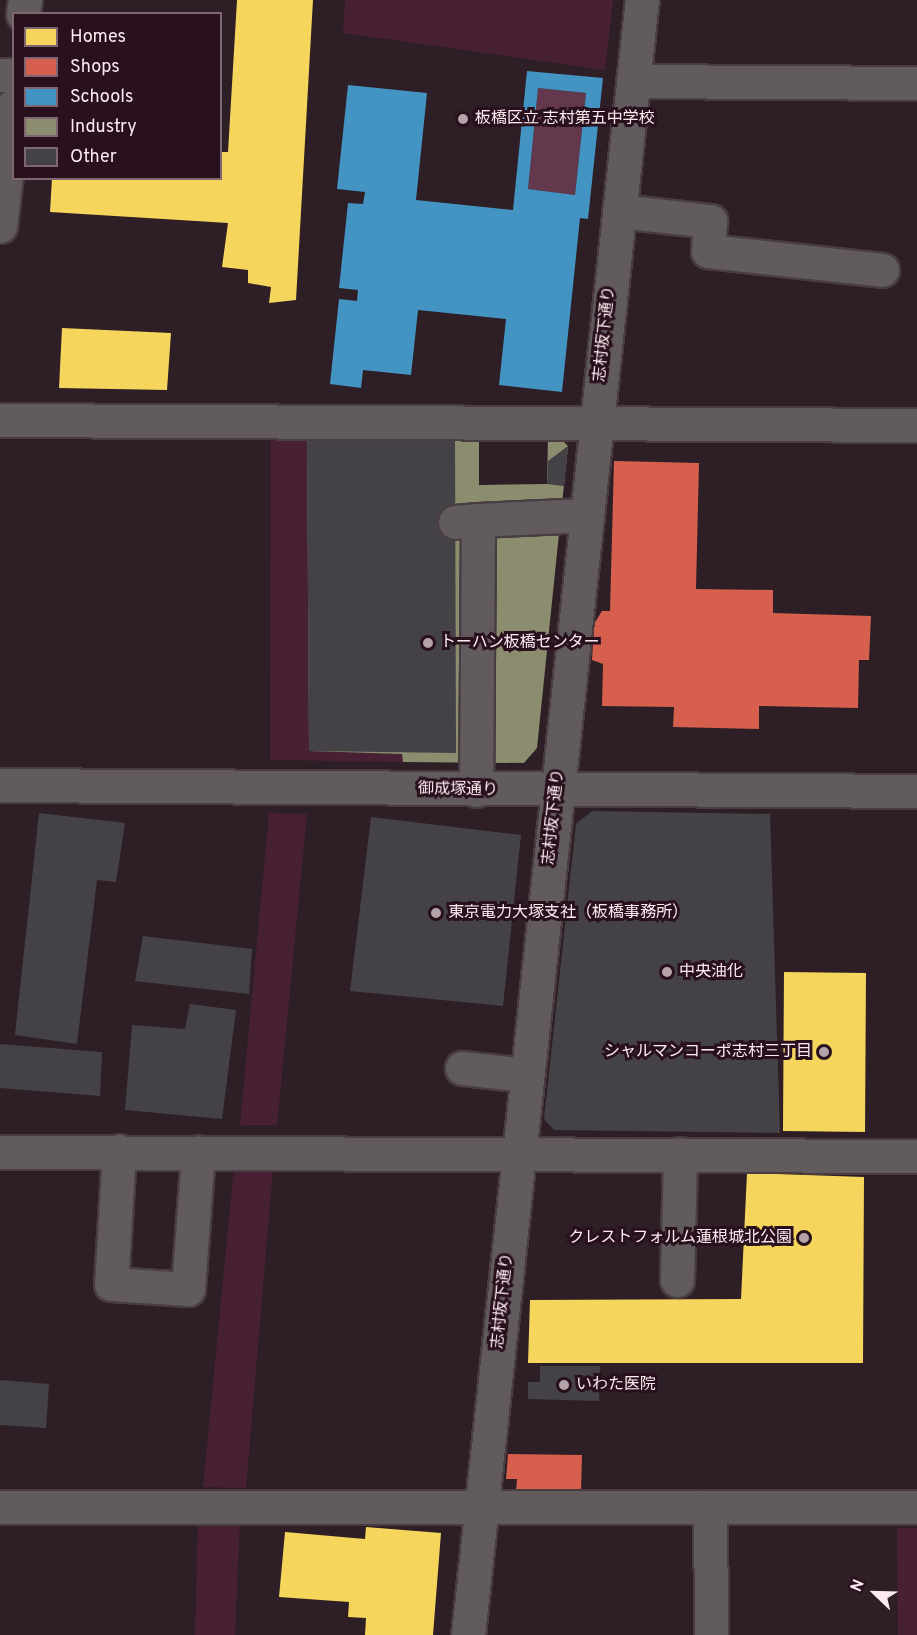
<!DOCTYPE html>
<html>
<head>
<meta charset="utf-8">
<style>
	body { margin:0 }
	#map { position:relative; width:917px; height:1635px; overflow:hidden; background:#2e1f26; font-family:Overpass,"Noto Sans JP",sans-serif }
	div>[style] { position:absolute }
	.green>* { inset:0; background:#472034 }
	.water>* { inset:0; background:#64384c }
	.homes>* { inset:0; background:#f6d55c }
	.shops>* { inset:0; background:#d6604d }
	.schools>* { inset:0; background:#4393c3 }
	.industry>* { inset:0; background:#8c8c6e }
	.building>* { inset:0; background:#444247 }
	.roads { filter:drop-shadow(2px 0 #493d42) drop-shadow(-2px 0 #493d42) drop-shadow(0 2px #493d42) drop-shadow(0 -2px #493d42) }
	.minor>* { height:33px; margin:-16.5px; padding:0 16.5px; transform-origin:16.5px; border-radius:16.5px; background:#615b5e }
	.dots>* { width:16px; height:16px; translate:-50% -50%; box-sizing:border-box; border:3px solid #29101d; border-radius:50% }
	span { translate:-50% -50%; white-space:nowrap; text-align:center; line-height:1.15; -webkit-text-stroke:6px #29101d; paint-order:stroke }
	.poi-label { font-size:16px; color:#fdeaf1 }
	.left { translate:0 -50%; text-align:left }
	.right { translate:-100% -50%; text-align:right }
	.street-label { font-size:16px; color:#fdeaf1 }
	.legend { position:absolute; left:12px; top:12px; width:210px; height:168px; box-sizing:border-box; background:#29101d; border:2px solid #7e6772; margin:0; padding:8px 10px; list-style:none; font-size:18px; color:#fdeaf1 }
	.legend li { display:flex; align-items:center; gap:12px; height:30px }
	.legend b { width:30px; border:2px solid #7e6772 }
	.north { position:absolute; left:845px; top:1563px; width:60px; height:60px; -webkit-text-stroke:4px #29101d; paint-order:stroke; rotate:293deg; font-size:16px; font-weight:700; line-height:24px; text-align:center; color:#fdeaf1 }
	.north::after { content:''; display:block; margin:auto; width:21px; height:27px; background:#fdeaf1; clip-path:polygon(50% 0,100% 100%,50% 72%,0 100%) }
</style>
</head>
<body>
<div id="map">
	<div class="green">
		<div style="clip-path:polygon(345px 0,613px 0,605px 70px,343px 33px)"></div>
		<div style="clip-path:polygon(271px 433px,307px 434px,309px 751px,402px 754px,403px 762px,270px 760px)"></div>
		<div style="clip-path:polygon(269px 813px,307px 814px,277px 1125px,240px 1125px)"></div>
		<div style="clip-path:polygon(234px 1167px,273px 1168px,246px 1488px,203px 1487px)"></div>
		<div style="clip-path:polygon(198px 1517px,240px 1519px,235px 1635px,195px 1635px)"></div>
		<div style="clip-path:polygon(897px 1528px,917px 1528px,917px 1635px,898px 1635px)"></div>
	</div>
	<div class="water">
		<div style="clip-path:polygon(538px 88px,586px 93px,575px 195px,528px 189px)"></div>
	</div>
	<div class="homes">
		<div style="clip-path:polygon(237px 0,313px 0,296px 300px,269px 303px,271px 287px,248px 283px,248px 270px,222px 267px,228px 223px,50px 212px,52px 178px,220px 178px,220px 152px,228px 152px)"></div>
		<div style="clip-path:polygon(62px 328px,171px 333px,167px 390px,59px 388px)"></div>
		<div style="clip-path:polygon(784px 972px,866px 973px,865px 1132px,783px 1131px)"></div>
		<div style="clip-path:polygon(747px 1173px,864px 1177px,863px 1363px,528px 1363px,530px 1300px,741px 1299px)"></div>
		<div style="clip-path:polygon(366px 1527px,441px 1533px,433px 1635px,365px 1635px,366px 1618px,348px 1617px,349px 1602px,279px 1597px,285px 1532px,365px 1539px)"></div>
	</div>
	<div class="shops">
		<div style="clip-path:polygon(614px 461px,699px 463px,696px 589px,773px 590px,773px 613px,871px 616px,869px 660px,859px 660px,858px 708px,759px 706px,759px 729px,673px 727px,674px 707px,602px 706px,603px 664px,592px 660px,594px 624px,602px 611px,610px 611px)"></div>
		<div style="clip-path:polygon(508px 1454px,582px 1455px,581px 1493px,516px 1492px,517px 1479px,506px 1479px)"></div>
	</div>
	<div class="schools">
		<div style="clip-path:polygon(evenodd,527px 71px,603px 78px,588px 219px,580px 218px,562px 392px,499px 385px,506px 319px,418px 310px,411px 375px,363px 370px,361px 388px,330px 384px,339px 299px,357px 301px,358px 290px,339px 288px,348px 203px,363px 204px,365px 192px,337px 189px,348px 85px,427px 93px,416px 200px,513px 210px,527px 71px,538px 88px,586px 93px,575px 195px,528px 189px,538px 88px)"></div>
	</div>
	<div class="industry">
		<div style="clip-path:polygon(307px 434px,479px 436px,479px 485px,547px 484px,548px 436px,558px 436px,568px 446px,537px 748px,524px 763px,403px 762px,402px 754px,309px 751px)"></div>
	</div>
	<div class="building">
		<div style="clip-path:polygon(307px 434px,455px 435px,456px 753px,309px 751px)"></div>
		<div style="clip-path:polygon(568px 446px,564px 486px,547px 484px,548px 461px)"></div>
		<div style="clip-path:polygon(592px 811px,770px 814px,780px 1133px,554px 1130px,544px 1119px,576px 824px)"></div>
		<div style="clip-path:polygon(39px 813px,125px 823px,116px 882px,97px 880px,77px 1044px,15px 1035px)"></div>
		<div style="clip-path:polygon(371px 817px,521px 835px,503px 1006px,350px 991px)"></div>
		<div style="clip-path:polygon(143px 936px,252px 949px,249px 994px,135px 981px)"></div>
		<div style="clip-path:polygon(190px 1004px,236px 1010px,222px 1119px,125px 1110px,132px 1025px,185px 1029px)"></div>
		<div style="clip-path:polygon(0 1044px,102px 1052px,100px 1096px,0 1088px)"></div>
		<div style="clip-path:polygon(540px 1366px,600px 1366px,599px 1401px,528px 1399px,528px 1382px,540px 1382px)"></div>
		<div style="clip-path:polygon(0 1380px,49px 1384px,46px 1428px,0 1425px)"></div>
	</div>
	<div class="roads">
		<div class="minor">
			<div style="left:23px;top:14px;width:14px;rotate:-82deg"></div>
			<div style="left:0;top:75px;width:14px"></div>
			<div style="left:633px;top:81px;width:284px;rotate:0.4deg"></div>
			<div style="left:619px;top:211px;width:92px;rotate:6.3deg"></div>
			<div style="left:710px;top:221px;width:30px;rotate:94deg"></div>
			<div style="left:708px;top:251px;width:175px;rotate:6.2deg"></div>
			<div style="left:0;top:226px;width:122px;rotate:-83.4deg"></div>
			<div style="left:0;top:420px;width:917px;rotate:0.31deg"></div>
			<div style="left:478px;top:520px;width:107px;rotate:-2.7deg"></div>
			<div style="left:455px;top:522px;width:23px;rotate:-5deg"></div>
			<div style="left:478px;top:520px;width:270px;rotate:90.4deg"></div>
			<div style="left:0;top:785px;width:917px;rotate:0.37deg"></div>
			<div style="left:462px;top:1068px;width:45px;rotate:6.3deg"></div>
			<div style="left:119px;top:1151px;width:133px;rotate:93.4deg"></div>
			<div style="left:111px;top:1284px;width:77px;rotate:3.7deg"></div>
			<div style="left:188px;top:1289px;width:137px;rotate:-85.8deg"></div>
			<div style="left:0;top:1152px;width:917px;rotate:0.25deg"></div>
			<div style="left:677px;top:1280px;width:126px;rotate:-88.6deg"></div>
			<div style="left:0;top:1507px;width:917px"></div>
			<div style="left:710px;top:1508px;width:127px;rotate:89.5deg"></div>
			<div style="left:468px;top:1635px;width:1644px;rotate:-83.93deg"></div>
		</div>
	</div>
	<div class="dots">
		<div style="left:463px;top:119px;background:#b5a3aa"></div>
		<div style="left:428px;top:643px;background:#b5a3aa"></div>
		<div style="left:436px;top:913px;background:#b5a3aa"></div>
		<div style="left:667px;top:972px;background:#b5a3aa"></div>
		<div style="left:824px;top:1052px;background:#b5a3aa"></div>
		<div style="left:804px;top:1238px;background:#b5a3aa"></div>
		<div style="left:564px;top:1385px;background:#b5a3aa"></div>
	</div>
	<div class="poi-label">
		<span class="left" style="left:475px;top:119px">板橋区立 志村第五中学校</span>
		<span class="left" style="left:440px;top:643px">トーハン板橋センター</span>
		<span class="left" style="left:448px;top:913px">東京電力大塚支社（板橋事務所）</span>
		<span class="left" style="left:679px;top:972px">中央油化</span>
		<span class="right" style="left:812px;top:1052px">シャルマンコーポ志村三丁目</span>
		<span class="right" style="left:792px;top:1238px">クレストフォルム蓮根城北公園</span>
		<span class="left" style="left:576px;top:1385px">いわた医院</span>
	</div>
	<div class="street-label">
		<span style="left:605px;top:334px;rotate:-84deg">志村坂下通り</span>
		<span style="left:458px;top:790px;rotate:1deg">御成塚通り</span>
		<span style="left:554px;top:817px;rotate:-84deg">志村坂下通り</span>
		<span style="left:503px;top:1301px;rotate:-84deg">志村坂下通り</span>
	</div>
	<ul class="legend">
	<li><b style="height:16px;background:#f6d55c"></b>Homes</li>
	<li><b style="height:16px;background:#d6604d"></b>Shops</li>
	<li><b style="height:16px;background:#4393c3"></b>Schools</li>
	<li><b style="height:16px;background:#8c8c6e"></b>Industry</li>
	<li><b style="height:16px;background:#444247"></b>Other</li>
	</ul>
	<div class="north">N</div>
</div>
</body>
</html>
